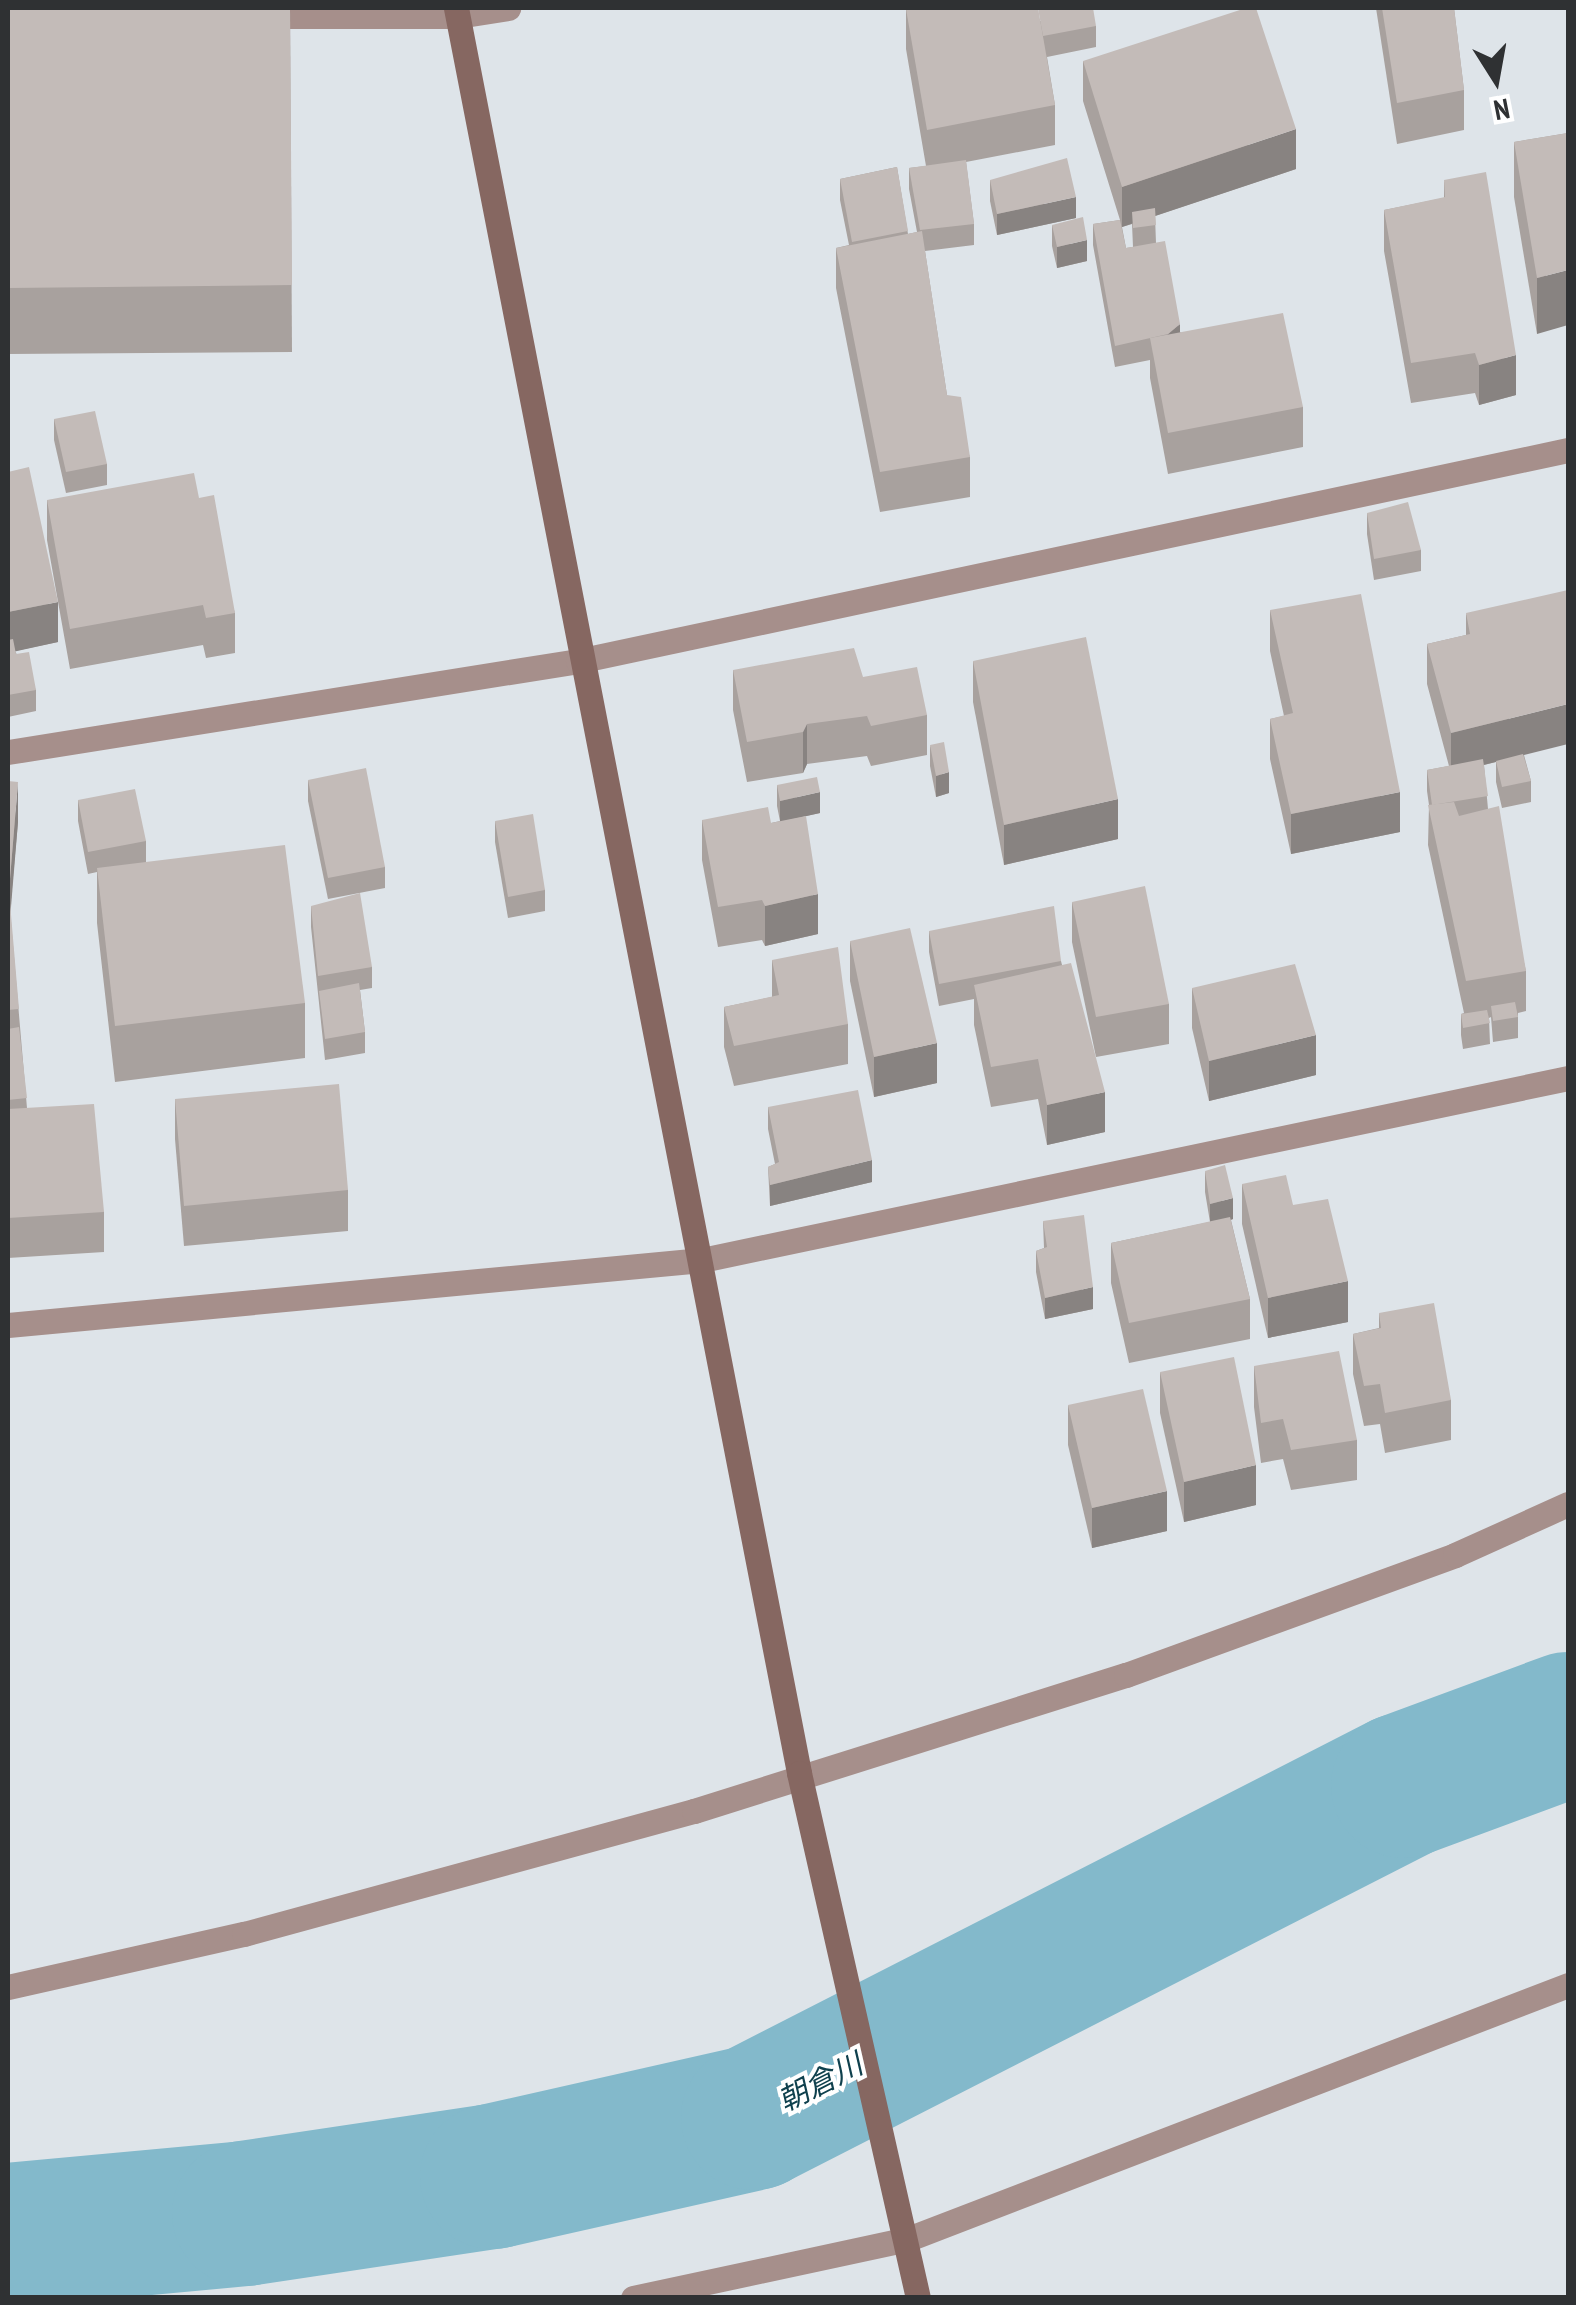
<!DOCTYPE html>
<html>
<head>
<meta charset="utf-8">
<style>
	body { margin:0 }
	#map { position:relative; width:1576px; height:2305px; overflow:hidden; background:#dee4e9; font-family:"PT Sans Narrow","Noto Sans JP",sans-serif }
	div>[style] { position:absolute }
	.river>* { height:145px; margin:-72.5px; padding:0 72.5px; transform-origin:72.5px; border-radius:72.5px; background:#83b9cb }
	.street>* { height:25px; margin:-12.5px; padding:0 12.5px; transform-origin:12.5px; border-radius:12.5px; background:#a68f8b }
	.secondary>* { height:25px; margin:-12.5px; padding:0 12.5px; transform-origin:12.5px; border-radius:12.5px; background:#866761 }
	.wall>* { inset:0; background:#a8a19e }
	.shaded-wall>* { inset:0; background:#888381 }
	.building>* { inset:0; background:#c3bbb8 }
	span { translate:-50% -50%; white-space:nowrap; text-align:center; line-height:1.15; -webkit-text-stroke:8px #fff; paint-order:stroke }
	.water-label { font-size:30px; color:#0f404d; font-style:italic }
	.frame { position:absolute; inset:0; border:10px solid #2f3133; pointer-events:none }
	.north { position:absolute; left:1446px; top:30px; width:100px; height:100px; -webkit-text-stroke:8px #fff; paint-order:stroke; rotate:169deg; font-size:28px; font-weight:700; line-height:40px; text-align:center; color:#2f3133 }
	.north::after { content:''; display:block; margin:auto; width:35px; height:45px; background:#2f3133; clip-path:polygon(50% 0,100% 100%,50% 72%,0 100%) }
</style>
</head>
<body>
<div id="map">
	<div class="river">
		<div style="left:8px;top:2235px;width:237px;rotate:-5.3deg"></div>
		<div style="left:244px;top:2213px;width:251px;rotate:-8.5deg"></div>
		<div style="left:492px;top:2176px;width:268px;rotate:-12.7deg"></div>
		<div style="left:753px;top:2117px;width:730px;rotate:-27.06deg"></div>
		<div style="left:1403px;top:1785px;width:176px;rotate:-20.3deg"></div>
	</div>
	<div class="street">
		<div style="left:257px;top:16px;width:201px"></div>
		<div style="left:458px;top:16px;width:51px;rotate:-9.1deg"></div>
		<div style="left:8px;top:752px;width:577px;rotate:-9.07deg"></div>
		<div style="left:578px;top:661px;width:1012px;rotate:-12.03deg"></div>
		<div style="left:8px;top:1325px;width:697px;rotate:-5.35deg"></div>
		<div style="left:702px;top:1260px;width:885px;rotate:-11.87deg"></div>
		<div style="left:8px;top:1987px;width:242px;rotate:-12.7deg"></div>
		<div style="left:244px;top:1934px;width:467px;rotate:-15.3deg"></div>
		<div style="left:694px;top:1811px;width:453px;rotate:-17.5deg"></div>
		<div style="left:1126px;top:1675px;width:350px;rotate:-20deg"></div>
		<div style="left:1455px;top:1555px;width:124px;rotate:-24.3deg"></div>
		<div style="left:633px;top:2298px;width:281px;rotate:-12.1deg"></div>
		<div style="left:908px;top:2239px;width:707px;rotate:-21.05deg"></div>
	</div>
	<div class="secondary">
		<div style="left:456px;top:8px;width:1798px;rotate:79deg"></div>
		<div style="left:799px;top:1773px;width:538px;rotate:77.23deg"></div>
	</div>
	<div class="wall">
		<div style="clip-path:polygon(8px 8px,290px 8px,292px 352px,8px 354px)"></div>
		<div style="clip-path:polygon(1376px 8px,1454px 8px,1464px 90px,1464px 130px,1397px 144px)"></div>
		<div style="clip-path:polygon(906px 9px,1096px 26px,1096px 47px,1047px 57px,1055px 105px,1055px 145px,966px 162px,974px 224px,974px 245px,925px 251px,947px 395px,970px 457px,970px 497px,880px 512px,836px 288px,836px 248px,849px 245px,840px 200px,840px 179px,897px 167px,908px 234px,917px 232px,909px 189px,909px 168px,926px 166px,906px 49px)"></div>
		<div style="clip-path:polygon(evenodd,1083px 61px,1296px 169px,1155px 216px,1156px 243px,1180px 332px,1303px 407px,1303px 447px,1168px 474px,1150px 378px,1150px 360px,1115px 367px,1093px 245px,1093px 224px,1120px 220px,1083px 101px,1083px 61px,1132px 224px,1133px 247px,1126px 248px,1122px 227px,1132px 224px)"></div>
		<div style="clip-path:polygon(1568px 133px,1537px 334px,1514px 197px,1514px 142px)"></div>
		<div style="clip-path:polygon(990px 180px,1076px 218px,997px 235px,990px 201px)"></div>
		<div style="clip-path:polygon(1444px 180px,1516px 395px,1479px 405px,1475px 393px,1411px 403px,1384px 251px,1384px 210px,1444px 198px)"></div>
		<div style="clip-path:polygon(1052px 225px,1087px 261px,1057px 268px,1052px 246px)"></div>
		<div style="clip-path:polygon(54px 419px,107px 464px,107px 485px,66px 493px,54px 440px)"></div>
		<div style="clip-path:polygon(8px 472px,58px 642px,15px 651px,36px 690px,36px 711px,8px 717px)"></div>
		<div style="clip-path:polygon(199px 498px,235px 613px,235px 653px,206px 658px,203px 645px,70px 669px,47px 540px,47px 500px)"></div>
		<div style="clip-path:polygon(1367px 513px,1421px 550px,1421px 571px,1374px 580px,1367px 534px)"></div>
		<div style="clip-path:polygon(1270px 610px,1400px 832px,1291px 854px,1270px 759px,1270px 719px,1284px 716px,1270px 651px)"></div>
		<div style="clip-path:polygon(1466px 613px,1524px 755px,1531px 781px,1531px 802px,1502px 808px,1496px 782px,1496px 762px,1484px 765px,1488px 809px,1526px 971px,1526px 1011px,1518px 1013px,1518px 1038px,1493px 1042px,1491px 1017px,1489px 1018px,1490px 1044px,1463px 1049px,1461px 1035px,1461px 1014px,1464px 1013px,1428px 845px,1429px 805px,1427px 791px,1427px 770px,1449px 766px,1427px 684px,1427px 644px,1466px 635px)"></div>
		<div style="clip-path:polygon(973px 661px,1118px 839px,1004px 865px,973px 702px)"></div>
		<div style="clip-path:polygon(733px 670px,863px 677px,927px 715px,927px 755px,871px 766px,867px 756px,807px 764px,803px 773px,747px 782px,733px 710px)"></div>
		<div style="clip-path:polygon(930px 745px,949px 793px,936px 797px,930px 766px)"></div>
		<div style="clip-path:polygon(308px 780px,385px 867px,385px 888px,328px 899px,308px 801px)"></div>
		<div style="clip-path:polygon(8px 781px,18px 822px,10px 910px,27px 1108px,104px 1212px,104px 1252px,8px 1258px)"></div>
		<div style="clip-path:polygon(777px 785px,820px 813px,801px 817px,818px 934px,765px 946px,762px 940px,718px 947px,702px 860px,702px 820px,771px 823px,780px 821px,777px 806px)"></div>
		<div style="clip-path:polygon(78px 800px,146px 841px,146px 862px,305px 1003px,305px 1058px,115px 1082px,97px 923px,97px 872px,88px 874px,78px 821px)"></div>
		<div style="clip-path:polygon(495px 821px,545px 890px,545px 911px,508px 918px,495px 842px)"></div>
		<div style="clip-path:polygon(1072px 902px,1169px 1004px,1169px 1044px,1096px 1057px,1072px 942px)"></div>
		<div style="clip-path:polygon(311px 906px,372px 967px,372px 988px,360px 990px,365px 1032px,365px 1053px,325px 1060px,311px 927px)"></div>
		<div style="clip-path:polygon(929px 931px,1061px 961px,1105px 1132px,1047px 1145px,1038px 1099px,991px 1107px,974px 1025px,974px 999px,939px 1006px,929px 952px)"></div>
		<div style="clip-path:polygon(850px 941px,937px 1083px,874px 1097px,850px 981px)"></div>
		<div style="clip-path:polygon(772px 960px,848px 1024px,848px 1064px,734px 1086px,724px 1047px,724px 1007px,772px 997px)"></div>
		<div style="clip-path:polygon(1192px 988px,1316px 1075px,1209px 1101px,1192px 1028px)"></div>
		<div style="clip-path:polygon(175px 1099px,348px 1190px,348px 1231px,184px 1246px,175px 1139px)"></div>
		<div style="clip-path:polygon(768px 1107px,872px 1182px,770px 1206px,768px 1167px,775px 1164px,768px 1129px)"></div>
		<div style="clip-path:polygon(1205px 1171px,1233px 1219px,1231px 1220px,1250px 1299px,1250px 1339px,1129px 1363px,1111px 1283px,1111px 1243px,1210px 1222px,1205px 1192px)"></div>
		<div style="clip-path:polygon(1242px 1184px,1293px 1205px,1348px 1322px,1268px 1338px,1242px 1224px)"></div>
		<div style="clip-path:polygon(1043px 1221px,1093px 1309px,1045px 1319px,1036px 1272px,1036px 1251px,1044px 1248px)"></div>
		<div style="clip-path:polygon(1379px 1313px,1451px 1400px,1451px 1440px,1385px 1453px,1380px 1424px,1364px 1426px,1353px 1374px,1353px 1334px,1379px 1328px)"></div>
		<div style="clip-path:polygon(1254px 1366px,1357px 1440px,1357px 1480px,1291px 1490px,1283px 1459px,1261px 1463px,1254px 1407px)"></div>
		<div style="clip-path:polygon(1160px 1372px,1256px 1505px,1184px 1522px,1160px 1413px)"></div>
		<div style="clip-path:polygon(1068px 1405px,1167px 1531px,1092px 1548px,1068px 1445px)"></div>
	</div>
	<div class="shaded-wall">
		<div style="clip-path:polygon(1296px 129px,1296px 169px,1122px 227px,1122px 187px)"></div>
		<div style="clip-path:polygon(1076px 197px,1076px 218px,997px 235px,997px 214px)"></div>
		<div style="clip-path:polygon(1087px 240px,1087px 261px,1057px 268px,1057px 247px)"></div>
		<div style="clip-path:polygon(1568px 270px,1568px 325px,1537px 334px,1537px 278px)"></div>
		<div style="clip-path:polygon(1180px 324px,1180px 345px,1166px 336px)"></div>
		<div style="clip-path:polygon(1516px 355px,1516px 395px,1479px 405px,1479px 365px)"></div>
		<div style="clip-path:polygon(58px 602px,58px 642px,8px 653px,8px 612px)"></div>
		<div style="clip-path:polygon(1568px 704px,1568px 744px,1451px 773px,1451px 733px)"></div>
		<div style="clip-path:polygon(807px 724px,807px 764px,803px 773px,803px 732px)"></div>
		<div style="clip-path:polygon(949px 772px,949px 793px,936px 797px,936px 776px)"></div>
		<div style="clip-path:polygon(18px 782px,18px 822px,9px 931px,9px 891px)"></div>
		<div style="clip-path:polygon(820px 792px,820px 813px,780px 822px,780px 801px)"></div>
		<div style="clip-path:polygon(1400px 792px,1400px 832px,1291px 854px,1291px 814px)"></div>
		<div style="clip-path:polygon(1118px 799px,1118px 839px,1004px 865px,1004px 825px)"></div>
		<div style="clip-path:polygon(818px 894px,818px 934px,765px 946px,765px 906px)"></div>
		<div style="clip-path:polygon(1316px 1035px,1316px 1075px,1209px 1101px,1209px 1061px)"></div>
		<div style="clip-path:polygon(937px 1043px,937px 1083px,874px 1097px,874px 1057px)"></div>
		<div style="clip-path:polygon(1105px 1092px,1105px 1132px,1047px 1145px,1047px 1105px)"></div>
		<div style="clip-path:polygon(872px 1160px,872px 1182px,770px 1206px,770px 1185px)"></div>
		<div style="clip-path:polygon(1233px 1198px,1233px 1219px,1210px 1225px,1210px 1204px)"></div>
		<div style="clip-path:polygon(1348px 1281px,1348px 1322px,1268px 1338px,1268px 1298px)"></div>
		<div style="clip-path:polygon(1093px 1287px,1093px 1309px,1045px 1319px,1045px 1298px)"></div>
		<div style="clip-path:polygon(1256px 1465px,1256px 1505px,1184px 1522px,1184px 1482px)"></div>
		<div style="clip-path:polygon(1167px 1491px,1167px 1531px,1092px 1548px,1092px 1508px)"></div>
	</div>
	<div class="building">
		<div style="clip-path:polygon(8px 8px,290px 8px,292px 285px,8px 288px)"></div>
		<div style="clip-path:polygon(912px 8px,1038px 8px,1055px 105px,927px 130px,906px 9px)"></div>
		<div style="clip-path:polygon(1038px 8px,1093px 8px,1096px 26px,1043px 36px)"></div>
		<div style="clip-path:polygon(1246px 8px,1256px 8px,1296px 129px,1122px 187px,1083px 61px)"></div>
		<div style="clip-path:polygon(1382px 8px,1454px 8px,1464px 90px,1397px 103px)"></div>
		<div style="clip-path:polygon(1568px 133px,1568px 270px,1537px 278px,1514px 142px)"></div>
		<div style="clip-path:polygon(1067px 158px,1076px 197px,997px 214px,990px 180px)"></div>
		<div style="clip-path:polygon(966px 160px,974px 224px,920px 230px,909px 168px)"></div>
		<div style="clip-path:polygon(897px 167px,908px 231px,852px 242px,840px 179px)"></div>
		<div style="clip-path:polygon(1486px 172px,1516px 355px,1479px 365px,1475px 353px,1411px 363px,1384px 210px,1445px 197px,1444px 180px)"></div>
		<div style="clip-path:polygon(1155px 208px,1156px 225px,1133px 228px,1132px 212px)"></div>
		<div style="clip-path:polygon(1083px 217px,1087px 240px,1057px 247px,1052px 225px)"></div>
		<div style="clip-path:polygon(1120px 220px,1126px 248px,1165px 241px,1180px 324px,1168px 334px,1115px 346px,1093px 224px)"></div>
		<div style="clip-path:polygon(922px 231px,947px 395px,961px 397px,970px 457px,880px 472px,836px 248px)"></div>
		<div style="clip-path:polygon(1283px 313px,1303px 407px,1168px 433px,1150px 338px)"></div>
		<div style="clip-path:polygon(95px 411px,107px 464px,66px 472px,54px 419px)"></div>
		<div style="clip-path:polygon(29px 467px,58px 602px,8px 612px,8px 472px)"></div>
		<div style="clip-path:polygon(194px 473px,199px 498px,214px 495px,235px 613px,206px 618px,203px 605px,70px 629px,47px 500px)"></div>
		<div style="clip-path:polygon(1408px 502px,1421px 550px,1374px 559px,1367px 513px)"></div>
		<div style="clip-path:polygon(1568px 590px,1568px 704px,1451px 733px,1427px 644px,1470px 634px,1466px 613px)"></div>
		<div style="clip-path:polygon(1361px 594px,1400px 792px,1291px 814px,1270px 719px,1293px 713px,1270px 610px)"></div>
		<div style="clip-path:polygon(1086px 637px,1118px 799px,1004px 825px,973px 661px)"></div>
		<div style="clip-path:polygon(13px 639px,16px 654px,29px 652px,36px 690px,8px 695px,8px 640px)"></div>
		<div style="clip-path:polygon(854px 648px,863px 677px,917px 667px,927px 715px,871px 726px,867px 716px,807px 724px,803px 732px,747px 742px,733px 670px)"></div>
		<div style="clip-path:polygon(944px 742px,949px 772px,936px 776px,930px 745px)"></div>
		<div style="clip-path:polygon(1523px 754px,1531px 781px,1502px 787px,1496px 761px)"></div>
		<div style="clip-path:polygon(1483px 759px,1488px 796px,1432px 805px,1427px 770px)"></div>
		<div style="clip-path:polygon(366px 768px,385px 867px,328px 878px,308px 780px)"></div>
		<div style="clip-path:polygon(817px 777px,820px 792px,780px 801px,777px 785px)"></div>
		<div style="clip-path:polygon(8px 781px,18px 782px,9px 891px,19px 1009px,8px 1010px)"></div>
		<div style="clip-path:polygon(135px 789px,146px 841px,88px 852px,78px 800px)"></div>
		<div style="clip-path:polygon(1454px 802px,1459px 816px,1499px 806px,1526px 971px,1466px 981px,1428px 805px)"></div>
		<div style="clip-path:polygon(768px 807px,771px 823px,806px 816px,818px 894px,765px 906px,762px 900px,718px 907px,702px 820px)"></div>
		<div style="clip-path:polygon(533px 814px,545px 890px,508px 897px,495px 821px)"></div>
		<div style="clip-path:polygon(285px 845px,305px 1003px,115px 1026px,97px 868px)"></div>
		<div style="clip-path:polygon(1145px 886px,1169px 1004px,1096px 1017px,1072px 902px)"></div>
		<div style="clip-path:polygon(360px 893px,372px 967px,318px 976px,311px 906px)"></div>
		<div style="clip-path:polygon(1054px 906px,1061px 961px,939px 984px,929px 931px)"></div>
		<div style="clip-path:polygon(910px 928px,937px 1043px,874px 1057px,850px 941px)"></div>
		<div style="clip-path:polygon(838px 947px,848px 1024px,734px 1046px,724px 1007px,779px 995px,772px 960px)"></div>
		<div style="clip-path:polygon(1071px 963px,1105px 1092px,1047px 1105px,1038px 1059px,991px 1067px,974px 985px)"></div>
		<div style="clip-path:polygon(1295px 964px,1316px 1035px,1209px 1061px,1192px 988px)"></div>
		<div style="clip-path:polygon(359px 983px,365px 1032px,325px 1039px,319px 991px)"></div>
		<div style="clip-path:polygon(1515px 1002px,1518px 1017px,1493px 1021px,1491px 1006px)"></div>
		<div style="clip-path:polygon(1487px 1010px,1490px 1023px,1463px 1028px,1461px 1014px)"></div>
		<div style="clip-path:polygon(19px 1027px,27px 1098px,8px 1100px,8px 1029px)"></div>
		<div style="clip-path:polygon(339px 1084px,348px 1190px,184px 1206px,175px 1099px)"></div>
		<div style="clip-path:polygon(858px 1090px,872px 1160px,770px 1185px,768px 1167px,779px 1162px,768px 1107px)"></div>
		<div style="clip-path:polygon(94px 1104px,104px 1212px,8px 1218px,8px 1109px)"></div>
		<div style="clip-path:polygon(1225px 1165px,1233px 1198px,1210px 1204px,1205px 1171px)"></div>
		<div style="clip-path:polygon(1286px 1175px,1293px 1205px,1328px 1199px,1348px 1281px,1268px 1298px,1242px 1184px)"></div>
		<div style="clip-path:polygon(1084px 1215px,1093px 1287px,1045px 1298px,1036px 1251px,1047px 1247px,1043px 1221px)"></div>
		<div style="clip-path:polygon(1230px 1217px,1250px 1299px,1129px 1323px,1111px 1243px)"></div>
		<div style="clip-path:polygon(1434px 1303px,1451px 1400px,1385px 1413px,1380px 1384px,1364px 1386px,1353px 1334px,1381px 1328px,1379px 1313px)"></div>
		<div style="clip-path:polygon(1339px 1351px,1357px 1440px,1291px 1450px,1283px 1419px,1261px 1423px,1254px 1366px)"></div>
		<div style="clip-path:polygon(1234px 1357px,1256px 1465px,1184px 1482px,1160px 1372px)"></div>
		<div style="clip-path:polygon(1143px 1389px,1167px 1491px,1092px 1508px,1068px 1405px)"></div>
	</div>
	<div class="water-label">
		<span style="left:820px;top:2082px;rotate:-27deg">朝倉川</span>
	</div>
	<div class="frame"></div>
	<div class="north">N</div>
</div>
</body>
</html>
